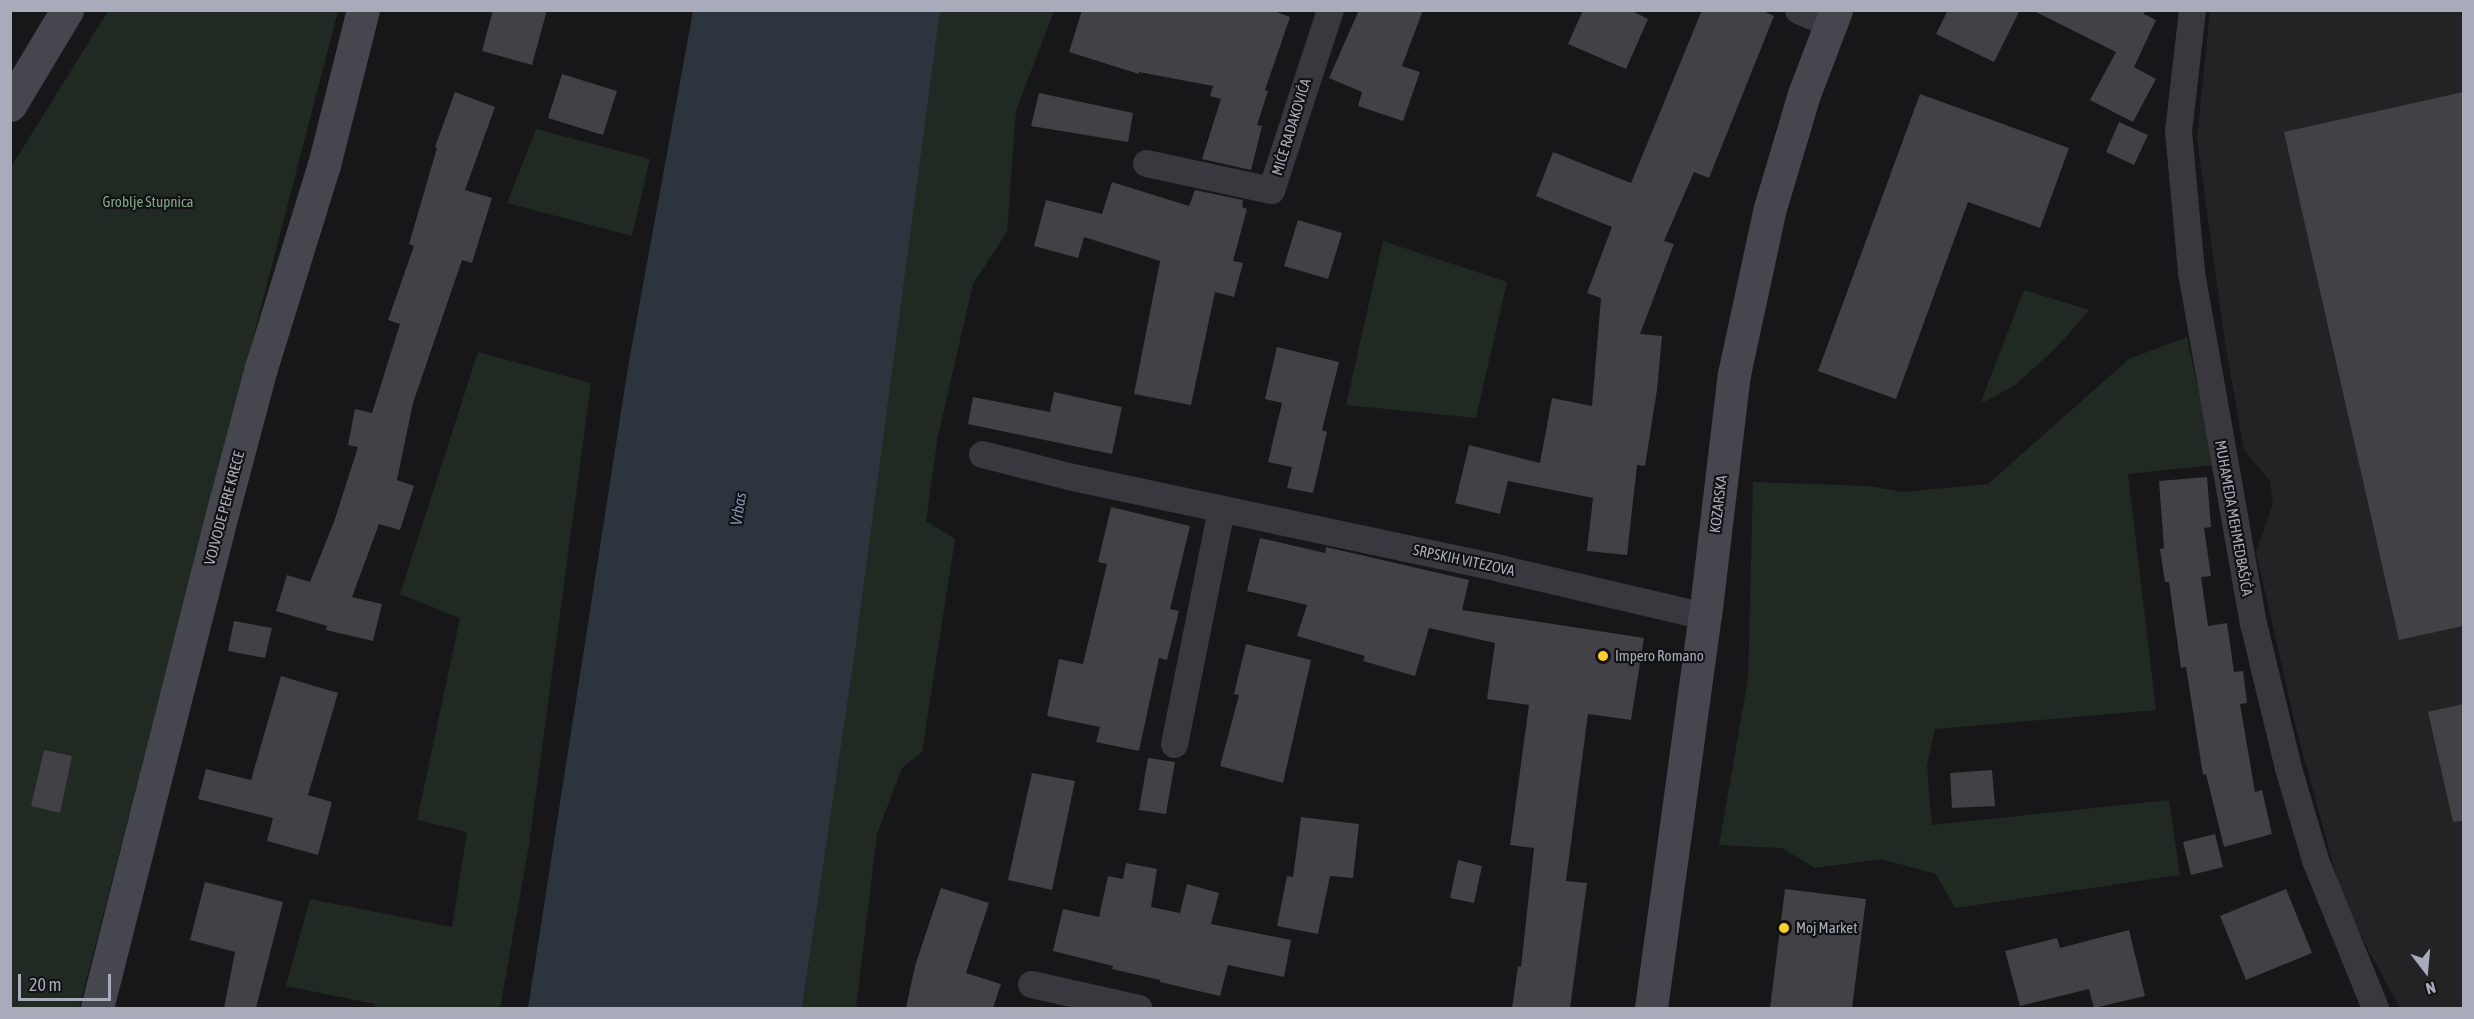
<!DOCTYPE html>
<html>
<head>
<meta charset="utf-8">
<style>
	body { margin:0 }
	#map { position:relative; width:2474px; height:1019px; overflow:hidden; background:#171719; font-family:"Asap Condensed",sans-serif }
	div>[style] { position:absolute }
	.built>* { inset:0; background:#232326 }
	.green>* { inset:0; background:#212923 }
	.water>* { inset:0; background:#2c343e }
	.building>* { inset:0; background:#414146 }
	.street>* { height:27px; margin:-13.5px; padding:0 13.5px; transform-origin:13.5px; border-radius:13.5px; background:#38383e }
	.secondary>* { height:33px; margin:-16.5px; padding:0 16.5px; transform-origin:16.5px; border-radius:16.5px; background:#46474e }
	.dots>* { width:16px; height:16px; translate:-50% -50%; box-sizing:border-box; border:3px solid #121214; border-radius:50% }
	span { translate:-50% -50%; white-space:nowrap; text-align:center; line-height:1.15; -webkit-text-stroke:4.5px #121214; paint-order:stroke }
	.street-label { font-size:15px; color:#a8acba }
	.park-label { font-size:15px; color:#7ea685 }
	.poi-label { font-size:15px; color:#a8acba }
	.left { translate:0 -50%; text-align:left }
	.water-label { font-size:16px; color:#7e95b6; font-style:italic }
	.frame { position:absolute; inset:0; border:12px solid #a8acba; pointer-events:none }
	.north { position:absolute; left:2396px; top:941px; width:60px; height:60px; -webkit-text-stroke:4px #121214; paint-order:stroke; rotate:164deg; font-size:16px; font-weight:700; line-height:24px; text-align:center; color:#a8acba }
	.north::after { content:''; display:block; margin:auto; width:21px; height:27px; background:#a8acba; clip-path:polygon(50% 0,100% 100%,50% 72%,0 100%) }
	.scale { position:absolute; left:18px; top:974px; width:93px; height:27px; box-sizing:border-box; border:3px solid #a8acba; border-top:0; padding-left:8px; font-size:18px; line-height:21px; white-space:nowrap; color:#a8acba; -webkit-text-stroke:4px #121214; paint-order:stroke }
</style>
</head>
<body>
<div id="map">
	<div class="built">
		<div style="clip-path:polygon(2210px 11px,2463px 11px,2463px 1008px,2400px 1008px,2365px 944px,2340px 889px,2296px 728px,2256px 552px,2273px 503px,2270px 481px,2244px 450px,2225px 343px,2197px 139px)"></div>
	</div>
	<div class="green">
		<div style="clip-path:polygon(940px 10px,1054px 11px,1016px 111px,1007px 232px,973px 284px,938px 436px,926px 521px,955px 539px,922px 752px,902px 768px,877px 834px,856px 1008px,802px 1008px,854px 659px)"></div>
		<div style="clip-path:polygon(108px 11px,338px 11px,79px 1008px,11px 1008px,11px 167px)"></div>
		<div style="clip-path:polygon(536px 129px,650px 159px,632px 236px,507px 203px)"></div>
		<div style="clip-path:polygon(1383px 241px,1507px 282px,1476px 418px,1346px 405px)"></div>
		<div style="clip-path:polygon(2024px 290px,2089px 310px,2056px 348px,2014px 386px,1980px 404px)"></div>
		<div style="clip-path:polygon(2187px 337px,2214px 465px,2128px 474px,2156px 710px,1935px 729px,1927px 765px,1932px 825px,2169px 800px,2180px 875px,1955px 908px,1936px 874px,1881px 859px,1815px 868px,1782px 848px,1719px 845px,1748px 679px,1753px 482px,1869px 486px,1903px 492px,1988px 484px,2129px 359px)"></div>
		<div style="clip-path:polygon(478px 352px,591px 383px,529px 845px,500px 1008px,375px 1008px,375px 1004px,286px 986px,310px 899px,452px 927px,467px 832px,417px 820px,460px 618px,400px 594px)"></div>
	</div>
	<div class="water">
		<div style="clip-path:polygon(693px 11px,940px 11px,854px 659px,802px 1008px,528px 1008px,628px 367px)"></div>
	</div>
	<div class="building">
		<div style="clip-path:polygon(493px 10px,547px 10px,532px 65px,482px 51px)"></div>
		<div style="clip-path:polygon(1082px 10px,1271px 10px,1290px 17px,1265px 90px,1268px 91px,1257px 125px,1262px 126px,1251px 170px,1202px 159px,1221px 99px,1210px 96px,1213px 86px,1139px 72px,1139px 74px,1069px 52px)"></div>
		<div style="clip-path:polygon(1359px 10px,1423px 10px,1402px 66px,1420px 72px,1403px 121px,1358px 106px,1362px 92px,1329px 78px)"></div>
		<div style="clip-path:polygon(1583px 10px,1630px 10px,1648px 19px,1626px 69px,1568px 44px)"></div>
		<div style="clip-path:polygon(1702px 10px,1761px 10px,1774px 16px,1709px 178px,1694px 172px,1664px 241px,1674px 244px,1640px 334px,1662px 336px,1657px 390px,1645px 466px,1637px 465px,1627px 555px,1587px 551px,1593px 498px,1508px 481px,1500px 514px,1455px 503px,1469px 445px,1540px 463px,1552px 398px,1592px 406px,1601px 298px,1587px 293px,1612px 227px,1536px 196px,1553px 152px,1631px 183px)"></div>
		<div style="clip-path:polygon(1948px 10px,2020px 10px,1994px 62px,1936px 34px)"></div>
		<div style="clip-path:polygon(2032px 10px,2145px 10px,2144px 14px,2156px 20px,2134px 67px,2156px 79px,2133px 122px,2090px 100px,2116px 52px)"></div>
		<div style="clip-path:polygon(562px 74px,617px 91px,603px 135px,548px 118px)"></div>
		<div style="clip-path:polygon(455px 92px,495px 107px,465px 190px,492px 198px,472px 263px,462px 260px,413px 403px,397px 480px,414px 486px,400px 530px,379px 524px,352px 597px,382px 604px,373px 641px,326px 630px,327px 626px,276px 611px,287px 575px,310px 582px,335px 519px,358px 447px,348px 445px,355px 409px,372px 413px,400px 324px,388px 320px,414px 246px,409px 244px,437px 148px,435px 147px)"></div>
		<div style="clip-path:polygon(2463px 92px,2463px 626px,2399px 640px,2284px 132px)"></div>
		<div style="clip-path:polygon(1039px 93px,1133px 113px,1128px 142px,1031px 126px)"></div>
		<div style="clip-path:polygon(1920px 94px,2069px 148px,2040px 228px,1968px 202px,1896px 399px,1818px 371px)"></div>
		<div style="clip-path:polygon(2119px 122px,2148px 135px,2134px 165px,2106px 152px)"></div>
		<div style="clip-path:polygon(1112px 182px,1189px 206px,1195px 190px,1243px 200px,1242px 207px,1247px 209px,1233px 261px,1243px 263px,1234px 297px,1215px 292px,1191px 405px,1134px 394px,1160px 261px,1084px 237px,1078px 258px,1034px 246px,1046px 200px,1102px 214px)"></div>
		<div style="clip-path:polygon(1298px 220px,1342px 233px,1328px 279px,1284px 266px)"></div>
		<div style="clip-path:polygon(1277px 347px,1339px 362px,1322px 430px,1327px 432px,1313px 493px,1287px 488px,1292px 467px,1268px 462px,1282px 403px,1265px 399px)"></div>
		<div style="clip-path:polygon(1054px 392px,1122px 407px,1112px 454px,968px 424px,973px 397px,1050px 412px)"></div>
		<div style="clip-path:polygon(2207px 477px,2211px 527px,2204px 528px,2211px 576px,2201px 577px,2208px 626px,2227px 623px,2234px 672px,2243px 671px,2247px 703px,2240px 704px,2255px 792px,2262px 790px,2272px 834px,2224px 847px,2206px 774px,2203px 775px,2186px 667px,2181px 668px,2169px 582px,2165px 582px,2160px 549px,2164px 548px,2159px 481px)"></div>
		<div style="clip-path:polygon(1111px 507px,1190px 526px,1170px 609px,1179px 611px,1167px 660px,1159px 658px,1139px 751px,1096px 742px,1100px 727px,1047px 716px,1059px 659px,1083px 664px,1107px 564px,1098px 562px)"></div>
		<div style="clip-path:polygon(1260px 538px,1325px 553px,1326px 547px,1469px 580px,1462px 610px,1644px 638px,1631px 720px,1588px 714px,1566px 881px,1587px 883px,1570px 1008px,1512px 1008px,1518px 966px,1521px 967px,1534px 848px,1510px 845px,1529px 705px,1487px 699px,1495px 643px,1429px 628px,1415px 676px,1363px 661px,1365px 656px,1297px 636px,1307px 605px,1247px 591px)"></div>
		<div style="clip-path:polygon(234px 621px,272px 628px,265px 658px,228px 651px)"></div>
		<div style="clip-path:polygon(1246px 644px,1311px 660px,1283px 783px,1220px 766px,1239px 695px,1234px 694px)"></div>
		<div style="clip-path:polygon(281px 676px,338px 693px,308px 795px,332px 802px,318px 855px,267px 841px,273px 818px,198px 799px,206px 769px,251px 780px)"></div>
		<div style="clip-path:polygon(2463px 704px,2463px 821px,2453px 822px,2428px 712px)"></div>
		<div style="clip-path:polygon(44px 750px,72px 756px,60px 813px,31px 806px)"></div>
		<div style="clip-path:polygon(1148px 758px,1175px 762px,1166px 814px,1139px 810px)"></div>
		<div style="clip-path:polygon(1992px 770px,1995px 806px,1952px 808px,1950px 773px)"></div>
		<div style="clip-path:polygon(1032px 773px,1075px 781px,1052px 890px,1008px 880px)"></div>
		<div style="clip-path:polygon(1301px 817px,1359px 824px,1353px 878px,1330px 876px,1318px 934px,1277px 926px,1287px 876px,1293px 877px)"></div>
		<div style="clip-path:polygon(2215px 834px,2223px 867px,2191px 875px,2183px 842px)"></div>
		<div style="clip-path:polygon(1458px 860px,1482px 866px,1474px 903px,1450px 898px)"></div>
		<div style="clip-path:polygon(1126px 863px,1157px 869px,1151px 907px,1180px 913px,1187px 884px,1219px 893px,1211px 924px,1291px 940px,1284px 977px,1228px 965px,1220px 996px,1160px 982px,1160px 980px,1112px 969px,1113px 966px,1053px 951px,1063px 909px,1099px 917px,1108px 876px,1123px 879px)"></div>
		<div style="clip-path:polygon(205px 882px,283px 902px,256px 1008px,224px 1008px,235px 952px,190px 940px)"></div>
		<div style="clip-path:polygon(941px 888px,989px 903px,966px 973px,1001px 984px,993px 1008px,906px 1008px,915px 966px)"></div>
		<div style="clip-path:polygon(1785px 889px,1866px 899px,1852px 1008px,1770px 1008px)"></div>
		<div style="clip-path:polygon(2286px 889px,2312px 953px,2246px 980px,2220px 916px)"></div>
		<div style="clip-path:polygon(2129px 930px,2145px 996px,2094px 1008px,2089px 989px,2020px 1006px,2005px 951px,2057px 938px,2060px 948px)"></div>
	</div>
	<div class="street">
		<div style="left:1798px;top:10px;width:36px;rotate:23deg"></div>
		<div style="left:2192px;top:10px;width:122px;rotate:96.6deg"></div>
		<div style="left:2178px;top:131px;width:142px;rotate:84.7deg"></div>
		<div style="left:2191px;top:272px;width:356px;rotate:80deg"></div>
		<div style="left:2253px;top:623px;width:149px;rotate:76.4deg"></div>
		<div style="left:2288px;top:768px;width:96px;rotate:73.6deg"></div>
		<div style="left:2315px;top:860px;width:160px;rotate:67.9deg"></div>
		<div style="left:1146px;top:163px;width:128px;rotate:12.2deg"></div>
		<div style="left:1271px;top:190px;width:189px;rotate:-71.9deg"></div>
		<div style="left:982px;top:454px;width:89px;rotate:14.3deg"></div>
		<div style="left:1068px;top:476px;width:441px;rotate:12deg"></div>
		<div style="left:1499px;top:568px;width:212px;rotate:13.1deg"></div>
		<div style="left:1174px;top:744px;width:240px;rotate:-78.7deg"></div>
		<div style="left:1031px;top:984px;width:110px;rotate:12.6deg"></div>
	</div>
	<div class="secondary">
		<div style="left:10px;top:105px;width:111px;rotate:-59deg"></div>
		<div style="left:97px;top:1008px;width:490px;rotate:-75.8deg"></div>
		<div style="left:217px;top:533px;width:171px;rotate:-75.1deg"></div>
		<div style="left:261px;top:368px;width:213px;rotate:-72.8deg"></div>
		<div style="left:324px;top:165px;width:160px;rotate:-75.9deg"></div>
		<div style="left:1651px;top:1008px;width:396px;rotate:-82.2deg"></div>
		<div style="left:1705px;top:616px;width:244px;rotate:-83.2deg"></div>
		<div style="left:1734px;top:374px;width:170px;rotate:-77.8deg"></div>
		<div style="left:1770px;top:208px;width:119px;rotate:-73.4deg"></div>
		<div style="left:1804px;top:94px;width:90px;rotate:-69.1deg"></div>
	</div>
	<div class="dots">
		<div style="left:1603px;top:656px;background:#fcce2c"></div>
		<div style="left:1784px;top:928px;background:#fcce2c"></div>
	</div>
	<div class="street-label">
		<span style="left:1291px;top:127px;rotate:-73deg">MIĆE RADAKOVIĆA</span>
		<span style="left:1718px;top:504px;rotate:-83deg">KOZARSKA</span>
		<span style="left:224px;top:508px;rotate:-75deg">VOJVODE PERE KRECE</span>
		<span style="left:2234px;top:518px;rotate:80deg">MUHAMEDA MEHMEDBAŠIĆA</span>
		<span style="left:1464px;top:560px;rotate:12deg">SRPSKIH VITEZOVA</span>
	</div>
	<div class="park-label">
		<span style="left:148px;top:202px">Groblje Stupnica</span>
	</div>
	<div class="poi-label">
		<span class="left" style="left:1615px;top:656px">Impero Romano</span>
		<span class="left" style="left:1796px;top:928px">Moj Market</span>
	</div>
	<div class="water-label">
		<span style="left:738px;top:509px;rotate:-81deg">Vrbas</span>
	</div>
	<div class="frame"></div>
	<div class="north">N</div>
	<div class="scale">20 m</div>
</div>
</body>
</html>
